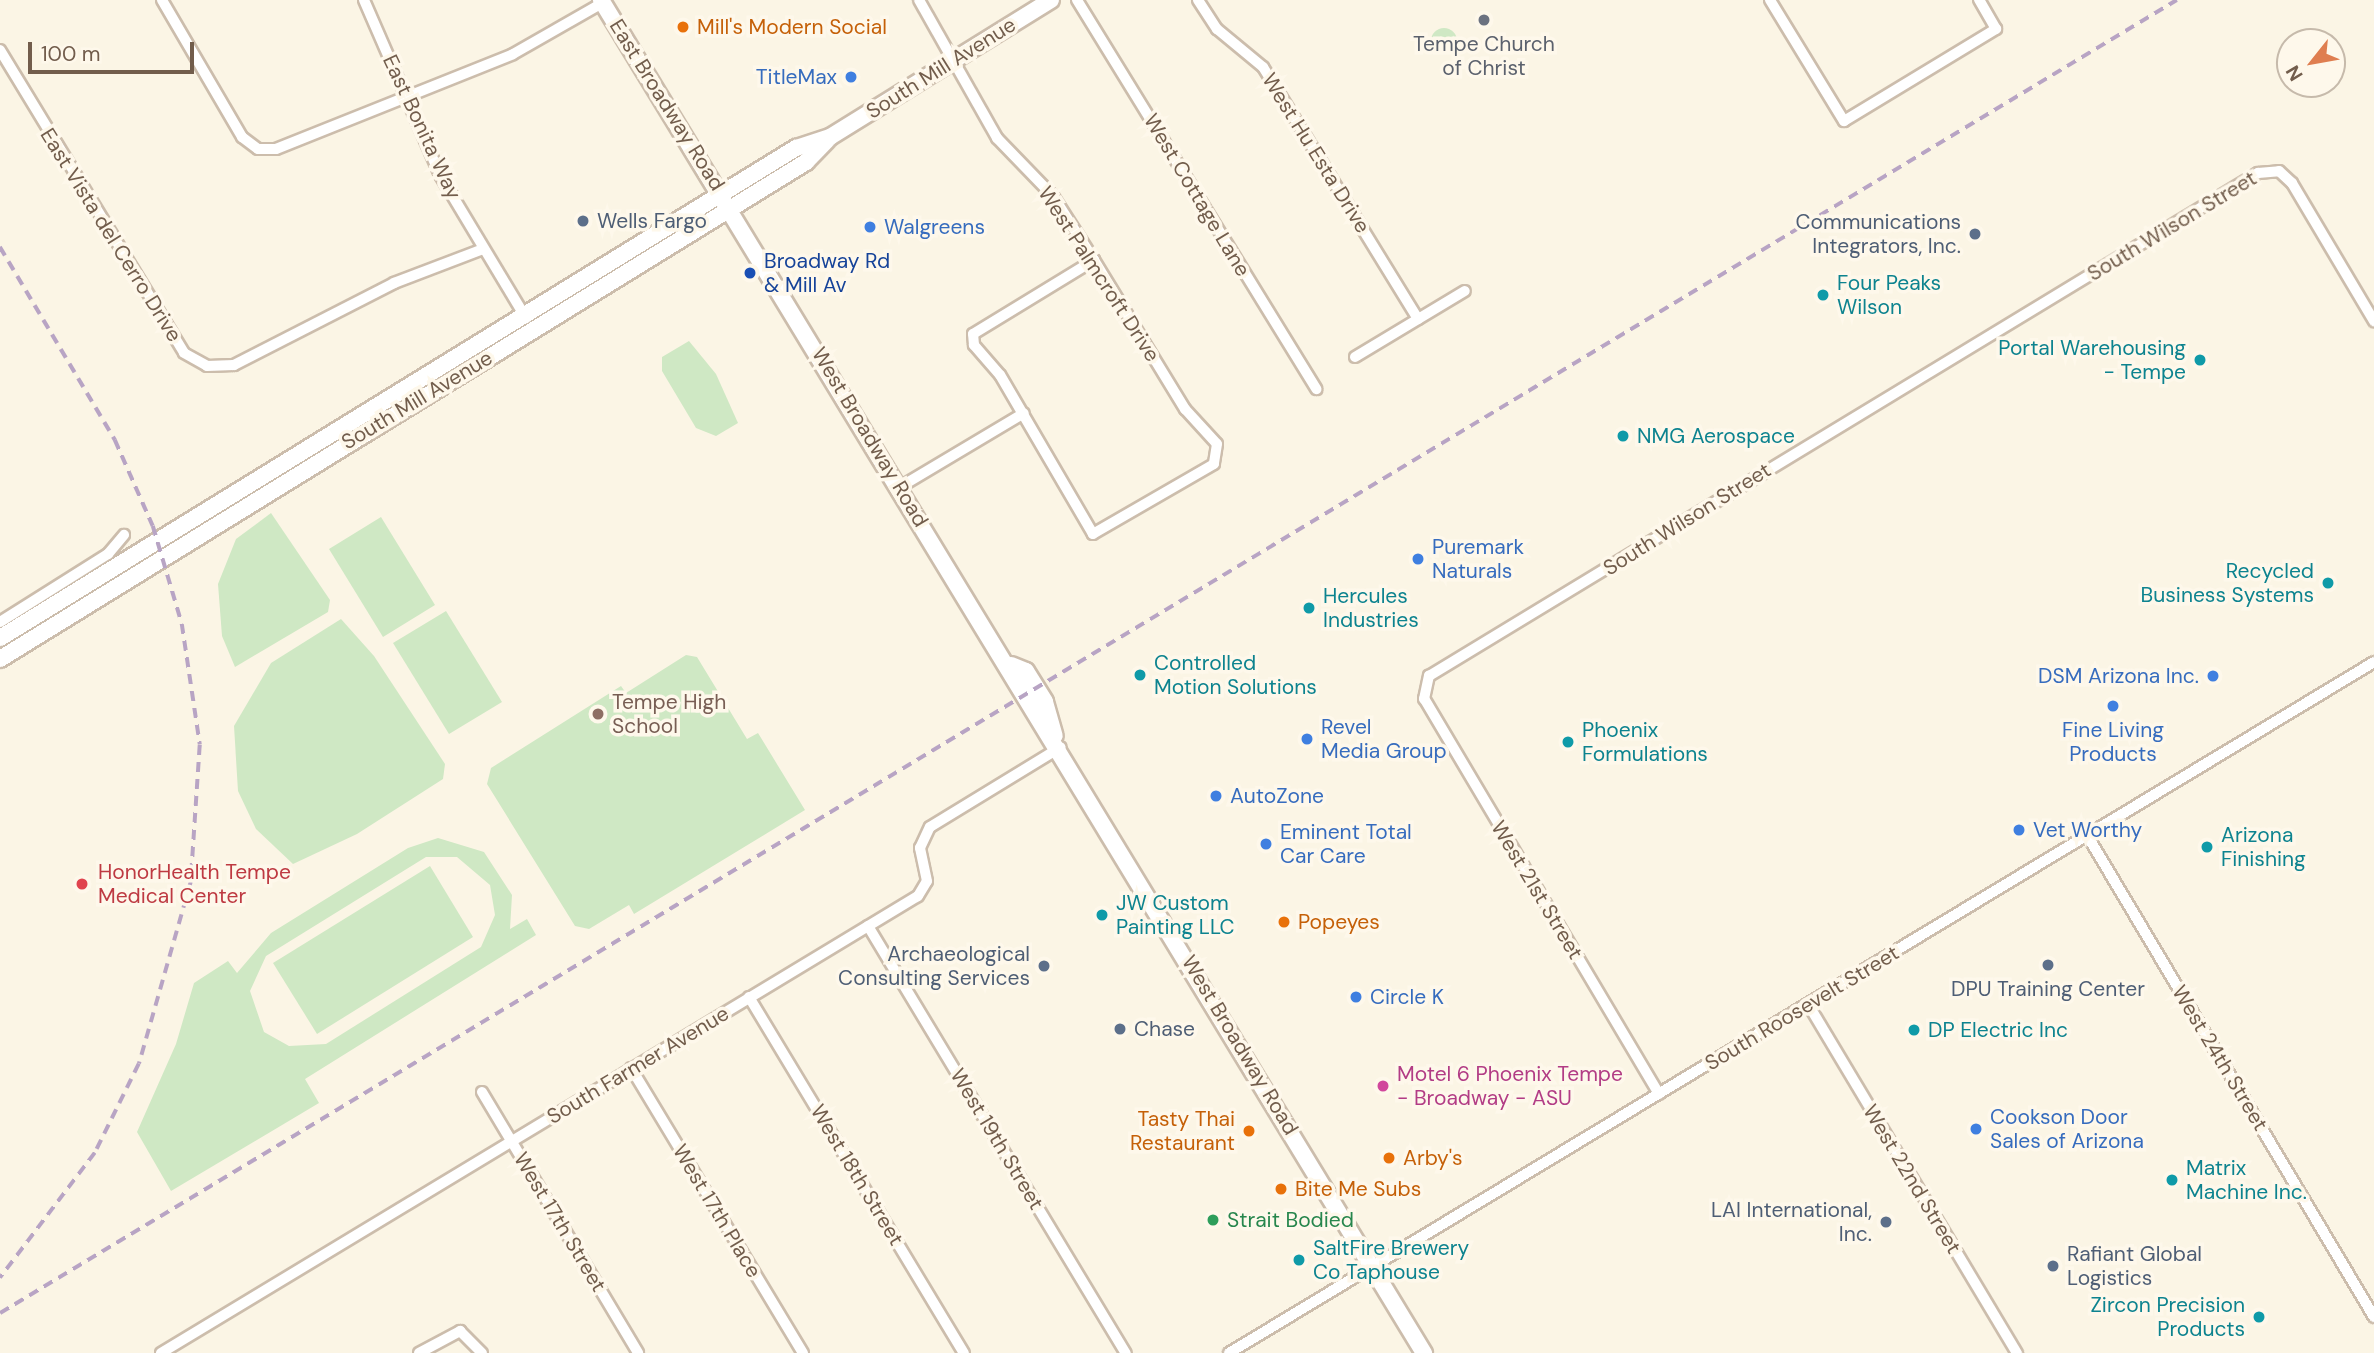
<!DOCTYPE html>
<html>
<head>
<meta charset="utf-8">
<style>
	body { margin:0 }
	#map { position:relative; width:2374px; height:1353px; overflow:hidden; background:#fbf5e5; font-family:"DM Sans",sans-serif }
	div>[style] { position:absolute }
	.green>* { inset:0; background:#cfe8c4 }
	.round { border-radius:50% }
	.roads { filter:drop-shadow(2px 0 #ccbdac) drop-shadow(-2px 0 #ccbdac) drop-shadow(0 2px #ccbdac) drop-shadow(0 -2px #ccbdac) }
	.minor>* { height:10px; margin:-5px; padding:0 5px; transform-origin:5px; border-radius:5px; background:#fff }
	.secondary>* { height:16px; margin:-8px; padding:0 8px; transform-origin:8px; border-radius:8px; background:#fff }
	.rail>* { height:3.5px; margin-top:-1.75px; transform-origin:0; background:repeating-linear-gradient(90deg,#b8a4c4 0 10px,transparent 0 17px) }
	.dots>* { width:19px; height:19px; translate:-50% -50%; box-sizing:border-box; border:4px solid #fef8eb; border-radius:50% }
	span { translate:-50% -50%; white-space:nowrap; text-align:center; line-height:1.15; -webkit-text-stroke:7px #fef8eb; paint-order:stroke }
	.food-label { font-size:21px; color:#c56008 }
	.left { translate:0 -50%; text-align:left }
	.right { translate:-100% -50%; text-align:right }
	.worship-label { font-size:21px; color:#5b616d }
	.street-label { font-size:21px; color:#725d4c }
	.shop-label { font-size:21px; color:#366cbe }
	.service-label { font-size:21px; color:#4e5e75 }
	.transit-label { font-size:21px; color:#164399 }
	.culture-label { font-size:21px; color:#0d838f }
	.education-label { font-size:21px; color:#785e54 }
	.health-label { font-size:21px; color:#be3a42 }
	.hotel-label { font-size:21px; color:#b23c85 }
	.leisure-label { font-size:21px; color:#27864d }
	.north { position:absolute; left:2276px; top:28px; width:70px; height:70px; box-sizing:border-box; background:#fef8eb; border:2px solid #c6baab; border-radius:50%; rotate:239deg; font-size:19px; font-weight:700; line-height:28px; text-align:center; color:#725d4c }
	.north::after { content:''; display:block; margin:auto; width:24px; height:32px; background:#df7e50; clip-path:polygon(50% 0,100% 100%,50% 72%,0 100%) }
	.scale { position:absolute; left:28px; top:42px; width:166px; height:32px; box-sizing:border-box; border:4px solid #725d4c; border-top:0; padding-left:9px; font-size:21px; line-height:24px; white-space:nowrap; color:#725d4c; -webkit-text-stroke:5px #fef8eb; paint-order:stroke }
</style>
</head>
<body>
<div id="map">
	<div class="green">
		<div class="round" style="left:1431px;top:28px;width:26px;height:26px"></div>
		<div style="clip-path:polygon(689px 341px,716px 374px,738px 423px,716px 436px,696px 428px,662px 371px,662px 357px)"></div>
		<div style="clip-path:polygon(271px 513px,330px 600px,328px 612px,235px 667px,222px 636px,218px 584px,236px 539px)"></div>
		<div style="clip-path:polygon(381px 517px,435px 605px,383px 637px,329px 549px)"></div>
		<div style="clip-path:polygon(446px 611px,502px 702px,449px 734px,393px 643px)"></div>
		<div style="clip-path:polygon(341px 619px,374px 656px,445px 764px,443px 779px,357px 834px,293px 864px,256px 829px,238px 791px,234px 726px,271px 663px)"></div>
		<div style="clip-path:polygon(686px 655px,697px 657px,747px 739px,758px 733px,805px 810px,634px 914px,629px 905px,589px 929px,575px 926px,487px 784px,491px 768px,621px 686px,626px 693px)"></div>
		<div style="clip-path:polygon(evenodd,438px 838px,484px 852px,512px 895px,510px 929px,527px 919px,536px 935px,305px 1079px,319px 1103px,171px 1191px,137px 1132px,176px 1044px,194px 983px,228px 961px,237px 973px,271px 933px,408px 848px,438px 838px,426px 857px,457px 857px,490px 885px,495px 915px,481px 947px,326px 1044px,289px 1046px,264px 1032px,250px 991px,266px 956px,426px 857px)"></div>
		<div style="clip-path:polygon(430px 866px,473px 937px,317px 1034px,273px 963px)"></div>
	</div>
	<div class="roads">
		<div class="minor">
			<div style="left:162px;top:0;width:159px;rotate:59.7deg"></div>
			<div style="left:242px;top:137px;width:20px;rotate:37deg"></div>
			<div style="left:258px;top:149px;width:18px"></div>
			<div style="left:276px;top:149px;width:255px;rotate:-21.8deg"></div>
			<div style="left:513px;top:54px;width:105px;rotate:-29.7deg"></div>
			<div style="left:364px;top:0;width:191px;rotate:66.5deg"></div>
			<div style="left:440px;top:175px;width:167px;rotate:59deg"></div>
			<div style="left:919px;top:0;width:159px;rotate:60.5deg"></div>
			<div style="left:997px;top:138px;width:81px;rotate:46deg"></div>
			<div style="left:1053px;top:196px;width:76px;rotate:57.4deg"></div>
			<div style="left:1094px;top:260px;width:175px;rotate:58.6deg"></div>
			<div style="left:1185px;top:409px;width:47px;rotate:47.6deg"></div>
			<div style="left:1217px;top:444px;width:20px;rotate:99deg"></div>
			<div style="left:1214px;top:464px;width:140px;rotate:150deg"></div>
			<div style="left:1093px;top:534px;width:184px;rotate:-120.3deg"></div>
			<div style="left:1000px;top:375px;width:40px;rotate:-131deg"></div>
			<div style="left:974px;top:345px;width:11px;rotate:-95deg"></div>
			<div style="left:973px;top:334px;width:142px;rotate:-31.4deg"></div>
			<div style="left:1077px;top:0;width:457px;rotate:58.4deg"></div>
			<div style="left:1198px;top:0;width:35px;rotate:57deg"></div>
			<div style="left:1217px;top:29px;width:60px;rotate:39.6deg"></div>
			<div style="left:1263px;top:67px;width:296px;rotate:58.4deg"></div>
			<div style="left:1770px;top:0;width:142px;rotate:58.6deg"></div>
			<div style="left:1844px;top:121px;width:178px;rotate:-31.2deg"></div>
			<div style="left:1996px;top:29px;width:34px;rotate:-120deg"></div>
			<div style="left:0;top:50px;width:354px;rotate:58.7deg"></div>
			<div style="left:184px;top:353px;width:26px;rotate:29deg"></div>
			<div style="left:207px;top:366px;width:27px;rotate:-2deg"></div>
			<div style="left:234px;top:365px;width:180px;rotate:-27.1deg"></div>
			<div style="left:394px;top:283px;width:95px;rotate:-20.9deg"></div>
			<div style="left:1355px;top:357px;width:128px;rotate:-31deg"></div>
			<div style="left:900px;top:487px;width:144px;rotate:-30.8deg"></div>
			<div style="left:0;top:622px;width:128px;rotate:-32.2deg"></div>
			<div style="left:108px;top:554px;width:25px;rotate:-50deg"></div>
			<div style="left:2087px;top:835px;width:561px;rotate:59.23deg"></div>
			<div style="left:868px;top:926px;width:499px;rotate:58.9deg"></div>
			<div style="left:749px;top:997px;width:416px;rotate:58.9deg"></div>
			<div style="left:1808px;top:1004px;width:407px;rotate:59.1deg"></div>
			<div style="left:631px;top:1068px;width:333px;rotate:58.9deg"></div>
			<div style="left:482px;top:1092px;width:304px;rotate:59.1deg"></div>
			<div style="left:1659px;top:1094px;width:460px;rotate:-120.7deg"></div>
			<div style="left:1424px;top:699px;width:24px;rotate:-78deg"></div>
			<div style="left:1429px;top:676px;width:970px;rotate:-31.25deg"></div>
			<div style="left:2258px;top:173px;width:21px;rotate:-5deg"></div>
			<div style="left:2279px;top:171px;width:18px;rotate:43deg"></div>
			<div style="left:2292px;top:183px;width:161px;rotate:59.3deg"></div>
			<div style="left:161px;top:1353px;width:884px;rotate:-31.12deg"></div>
			<div style="left:918px;top:896px;width:17px;rotate:-59deg"></div>
			<div style="left:927px;top:881px;width:34px;rotate:-102deg"></div>
			<div style="left:920px;top:848px;width:23px;rotate:-65deg"></div>
			<div style="left:930px;top:827px;width:153px;rotate:-31.4deg"></div>
			<div style="left:419px;top:1353px;width:47px;rotate:-28.2deg"></div>
			<div style="left:460px;top:1331px;width:31px;rotate:45deg"></div>
			<div style="left:1229px;top:1353px;width:1337px;rotate:-31.11deg"></div>
		</div>
		<div class="secondary">
			<div style="left:601px;top:0;width:1584px;rotate:58.69deg"></div>
			<div style="left:0;top:638px;width:935px;rotate:-31.62deg"></div>
			<div style="left:796px;top:148px;width:36px;rotate:-18deg"></div>
			<div style="left:830px;top:137px;width:260px;rotate:-31.8deg"></div>
			<div style="left:0;top:659px;width:947px;rotate:-31.66deg"></div>
			<div style="left:806px;top:162px;width:30px;rotate:-46deg"></div>
			<div style="left:1011px;top:665px;width:16px;rotate:22deg"></div>
			<div style="left:1026px;top:671px;width:36px;rotate:58deg"></div>
			<div style="left:1045px;top:702px;width:35px;rotate:74deg"></div>
		</div>
	</div>
	<div class="rail">
		<div style="left:0;top:247px;width:225px;rotate:59.2deg"></div>
		<div style="left:115px;top:440px;width:94px;rotate:66.2deg"></div>
		<div style="left:153px;top:526px;width:102px;rotate:73.5deg"></div>
		<div style="left:182px;top:624px;width:122px;rotate:81.5deg"></div>
		<div style="left:200px;top:745px;width:137px;rotate:93.8deg"></div>
		<div style="left:191px;top:882px;width:189px;rotate:105.9deg"></div>
		<div style="left:139px;top:1064px;width:99px;rotate:116.3deg"></div>
		<div style="left:95px;top:1153px;width:157px;rotate:127.2deg"></div>
		<div style="left:0;top:1313px;width:2542px;rotate:-31.1deg"></div>
	</div>
	<div class="dots">
		<div style="left:1484px;top:20px;background:#6b7280"></div>
		<div style="left:683px;top:27px;background:#e8710a"></div>
		<div style="left:851px;top:77px;background:#3f7fe0"></div>
		<div style="left:583px;top:221px;background:#5c6f8a"></div>
		<div style="left:870px;top:227px;background:#3f7fe0"></div>
		<div style="left:1975px;top:234px;background:#5c6f8a"></div>
		<div style="left:750px;top:273px;background:#1a4fb4"></div>
		<div style="left:1823px;top:295px;background:#0f9aa8"></div>
		<div style="left:2200px;top:360px;background:#0f9aa8"></div>
		<div style="left:1623px;top:436px;background:#0f9aa8"></div>
		<div style="left:1418px;top:559px;background:#3f7fe0"></div>
		<div style="left:2328px;top:583px;background:#0f9aa8"></div>
		<div style="left:1309px;top:608px;background:#0f9aa8"></div>
		<div style="left:1140px;top:675px;background:#0f9aa8"></div>
		<div style="left:2213px;top:676px;background:#3f7fe0"></div>
		<div style="left:2113px;top:706px;background:#3f7fe0"></div>
		<div style="left:598px;top:714px;background:#8d6e63"></div>
		<div style="left:1307px;top:739px;background:#3f7fe0"></div>
		<div style="left:1568px;top:742px;background:#0f9aa8"></div>
		<div style="left:1216px;top:796px;background:#3f7fe0"></div>
		<div style="left:2019px;top:830px;background:#3f7fe0"></div>
		<div style="left:1266px;top:844px;background:#3f7fe0"></div>
		<div style="left:2207px;top:847px;background:#0f9aa8"></div>
		<div style="left:82px;top:884px;background:#e0444e"></div>
		<div style="left:1102px;top:915px;background:#0f9aa8"></div>
		<div style="left:1284px;top:922px;background:#e8710a"></div>
		<div style="left:2048px;top:965px;background:#5c6f8a"></div>
		<div style="left:1044px;top:966px;background:#5c6f8a"></div>
		<div style="left:1356px;top:997px;background:#3f7fe0"></div>
		<div style="left:1120px;top:1029px;background:#5c6f8a"></div>
		<div style="left:1914px;top:1030px;background:#0f9aa8"></div>
		<div style="left:1383px;top:1086px;background:#d1479c"></div>
		<div style="left:1976px;top:1129px;background:#3f7fe0"></div>
		<div style="left:1249px;top:1131px;background:#e8710a"></div>
		<div style="left:1389px;top:1158px;background:#e8710a"></div>
		<div style="left:2172px;top:1180px;background:#0f9aa8"></div>
		<div style="left:1281px;top:1189px;background:#e8710a"></div>
		<div style="left:1213px;top:1220px;background:#2e9e5b"></div>
		<div style="left:1886px;top:1222px;background:#5c6f8a"></div>
		<div style="left:1299px;top:1260px;background:#0f9aa8"></div>
		<div style="left:2053px;top:1266px;background:#5c6f8a"></div>
		<div style="left:2259px;top:1317px;background:#0f9aa8"></div>
	</div>
	<div class="food-label">
		<span class="left" style="left:697px;top:27px">Mill's Modern Social</span>
		<span class="left" style="left:1298px;top:922px">Popeyes</span>
		<span class="right" style="left:1235px;top:1131px">Tasty Thai<br>Restaurant</span>
		<span class="left" style="left:1403px;top:1158px">Arby's</span>
		<span class="left" style="left:1295px;top:1189px">Bite Me Subs</span>
	</div>
	<div class="worship-label">
		<span style="left:1484px;top:56px">Tempe Church<br>of Christ</span>
	</div>
	<div class="street-label">
		<span style="left:941px;top:68px;rotate:-32deg">South Mill Avenue</span>
		<span style="left:667px;top:105px;rotate:58deg">East Broadway Road</span>
		<span style="left:422px;top:127px;rotate:65deg">East Bonita Way</span>
		<span style="left:1316px;top:153px;rotate:58deg">West Hu Esta Drive</span>
		<span style="left:1197px;top:195px;rotate:59deg">West Cottage Lane</span>
		<span style="left:2172px;top:226px;rotate:-31deg">South Wilson Street</span>
		<span style="left:111px;top:235px;rotate:58deg">East Vista del Cerro Drive</span>
		<span style="left:1099px;top:274px;rotate:57deg">West Palmcroft Drive</span>
		<span style="left:417px;top:400px;rotate:-31deg">South Mill Avenue</span>
		<span style="left:870px;top:437px;rotate:59deg">West Broadway Road</span>
		<span style="left:1687px;top:519px;rotate:-32deg">South Wilson Street</span>
		<span style="left:1537px;top:890px;rotate:59deg">West 21st Street</span>
		<span style="left:1802px;top:1008px;rotate:-31deg">South Roosevelt Street</span>
		<span style="left:1240px;top:1045px;rotate:59deg">West Broadway Road</span>
		<span style="left:2220px;top:1058px;rotate:59deg">West 24th Street</span>
		<span style="left:638px;top:1065px;rotate:-31deg">South Farmer Avenue</span>
		<span style="left:997px;top:1139px;rotate:59deg">West 19th Street</span>
		<span style="left:857px;top:1175px;rotate:59deg">West 18th Street</span>
		<span style="left:1912px;top:1179px;rotate:59deg">West 22nd Street</span>
		<span style="left:717px;top:1211px;rotate:59deg">West 17th Place</span>
		<span style="left:560px;top:1222px;rotate:59deg">West 17th Street</span>
	</div>
	<div class="shop-label">
		<span class="right" style="left:837px;top:77px">TitleMax</span>
		<span class="left" style="left:884px;top:227px">Walgreens</span>
		<span class="left" style="left:1432px;top:559px">Puremark<br>Naturals</span>
		<span class="right" style="left:2199px;top:676px">DSM Arizona Inc.</span>
		<span class="left" style="left:1321px;top:739px">Revel<br>Media Group</span>
		<span style="left:2113px;top:742px">Fine Living<br>Products</span>
		<span class="left" style="left:1230px;top:796px">AutoZone</span>
		<span class="left" style="left:2033px;top:830px">Vet Worthy</span>
		<span class="left" style="left:1280px;top:844px">Eminent Total<br>Car Care</span>
		<span class="left" style="left:1370px;top:997px">Circle K</span>
		<span class="left" style="left:1990px;top:1129px">Cookson Door<br>Sales of Arizona</span>
	</div>
	<div class="service-label">
		<span class="left" style="left:597px;top:221px">Wells Fargo</span>
		<span class="right" style="left:1961px;top:234px">Communications<br>Integrators, Inc.</span>
		<span class="right" style="left:1030px;top:966px">Archaeological<br>Consulting Services</span>
		<span style="left:2048px;top:989px">DPU Training Center</span>
		<span class="left" style="left:1134px;top:1029px">Chase</span>
		<span class="right" style="left:1872px;top:1222px">LAI International,<br>Inc.</span>
		<span class="left" style="left:2067px;top:1266px">Rafiant Global<br>Logistics</span>
	</div>
	<div class="transit-label">
		<span class="left" style="left:764px;top:273px">Broadway Rd<br>&amp; Mill Av</span>
	</div>
	<div class="culture-label">
		<span class="left" style="left:1837px;top:295px">Four Peaks<br>Wilson</span>
		<span class="right" style="left:2186px;top:360px">Portal Warehousing<br>- Tempe</span>
		<span class="left" style="left:1637px;top:436px">NMG Aerospace</span>
		<span class="right" style="left:2314px;top:583px">Recycled<br>Business Systems</span>
		<span class="left" style="left:1323px;top:608px">Hercules<br>Industries</span>
		<span class="left" style="left:1154px;top:675px">Controlled<br>Motion Solutions</span>
		<span class="left" style="left:1582px;top:742px">Phoenix<br>Formulations</span>
		<span class="left" style="left:2221px;top:847px">Arizona<br>Finishing</span>
		<span class="left" style="left:1116px;top:915px">JW Custom<br>Painting LLC</span>
		<span class="left" style="left:1928px;top:1030px">DP Electric Inc</span>
		<span class="left" style="left:2186px;top:1180px">Matrix<br>Machine Inc.</span>
		<span class="left" style="left:1313px;top:1260px">SaltFire Brewery<br>Co Taphouse</span>
		<span class="right" style="left:2245px;top:1317px">Zircon Precision<br>Products</span>
	</div>
	<div class="education-label">
		<span class="left" style="left:612px;top:714px">Tempe High<br>School</span>
	</div>
	<div class="health-label">
		<span class="left" style="left:98px;top:884px">HonorHealth Tempe<br>Medical Center</span>
	</div>
	<div class="hotel-label">
		<span class="left" style="left:1397px;top:1086px">Motel 6 Phoenix Tempe<br>- Broadway - ASU</span>
	</div>
	<div class="leisure-label">
		<span class="left" style="left:1227px;top:1220px">Strait Bodied</span>
	</div>
	<div class="north">N</div>
	<div class="scale">100 m</div>
</div>
</body>
</html>
